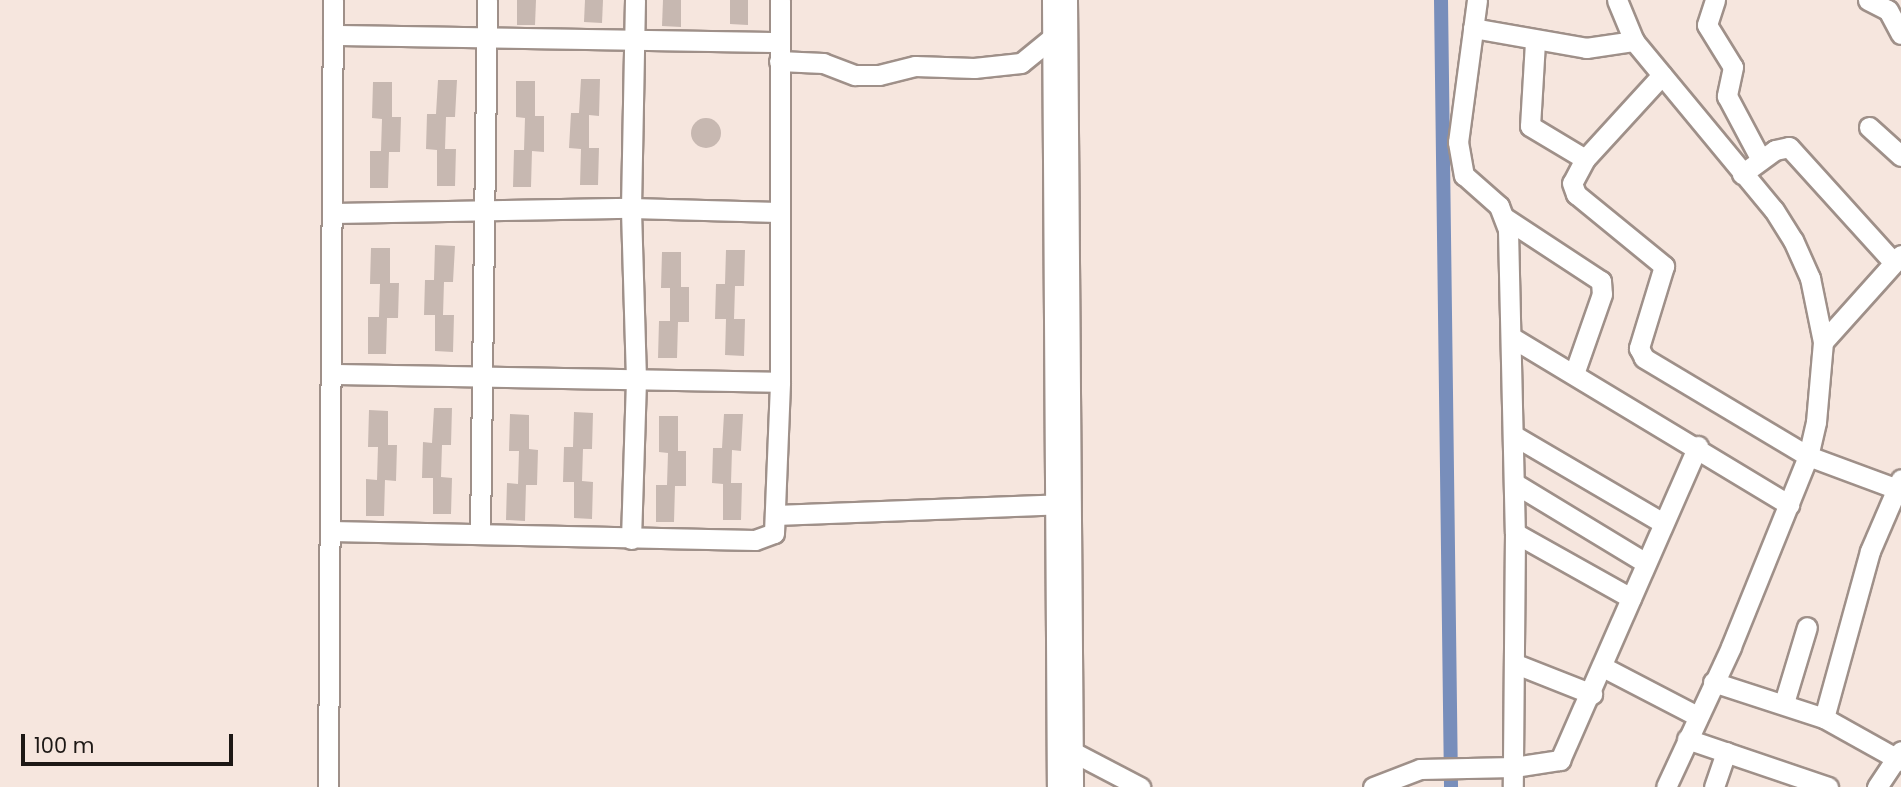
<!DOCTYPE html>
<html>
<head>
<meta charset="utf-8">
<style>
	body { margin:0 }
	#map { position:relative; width:1901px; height:787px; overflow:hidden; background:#f6e6de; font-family:Poppins,sans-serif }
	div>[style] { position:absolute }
	.canal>* { height:14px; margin:-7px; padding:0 7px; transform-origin:7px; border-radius:7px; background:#788ebb }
	.building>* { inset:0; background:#c7b8b1 }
	.round { border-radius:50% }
	.roads { filter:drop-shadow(2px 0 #9f9089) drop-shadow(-2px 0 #9f9089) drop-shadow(0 2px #9f9089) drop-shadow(0 -2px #9f9089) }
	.minor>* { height:19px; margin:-9.5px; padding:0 9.5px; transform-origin:9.5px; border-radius:9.5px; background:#fff }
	span { translate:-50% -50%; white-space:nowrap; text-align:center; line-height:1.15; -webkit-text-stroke:7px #f6e6de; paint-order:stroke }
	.scale { position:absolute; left:21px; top:734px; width:212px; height:32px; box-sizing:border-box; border:4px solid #1d1815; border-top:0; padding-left:9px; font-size:21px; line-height:24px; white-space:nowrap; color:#1d1815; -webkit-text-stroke:5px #f6e6de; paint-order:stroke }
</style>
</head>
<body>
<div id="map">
	<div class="canal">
		<div style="left:1441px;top:0;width:787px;rotate:89.27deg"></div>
	</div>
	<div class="building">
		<div style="clip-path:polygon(517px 0,536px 0,535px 25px,517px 25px)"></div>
		<div style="clip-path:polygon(585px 0,603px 0,602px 23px,584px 22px)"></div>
		<div style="clip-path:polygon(663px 0,681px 0,681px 27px,662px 26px)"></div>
		<div style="clip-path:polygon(730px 0,748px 0,748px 25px,730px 24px)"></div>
		<div style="clip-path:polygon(581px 79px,600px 79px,599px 116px,589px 115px,589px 148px,599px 148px,598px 185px,580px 185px,581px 149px,569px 148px,571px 113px,579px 113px)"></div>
		<div style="clip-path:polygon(438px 80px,457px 80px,455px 117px,446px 117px,445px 149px,456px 149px,455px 186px,437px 186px,437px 150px,426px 149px,427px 114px,436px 114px)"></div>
		<div style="clip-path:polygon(516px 81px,535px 81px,535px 116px,544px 116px,544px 152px,532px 151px,531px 187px,513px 187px,514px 150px,524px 150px,525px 118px,516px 117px)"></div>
		<div style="clip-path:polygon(373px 82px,392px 82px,392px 117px,401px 117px,400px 152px,389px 152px,388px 188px,370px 188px,370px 151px,381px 151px,382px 119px,372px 118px)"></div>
		<div class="round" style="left:691px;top:118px;width:30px;height:30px"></div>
		<div style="clip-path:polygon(435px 245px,455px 246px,453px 282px,444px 282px,443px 315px,454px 315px,453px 352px,435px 351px,435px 315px,424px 315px,425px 280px,434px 280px)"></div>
		<div style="clip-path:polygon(371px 248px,390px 248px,390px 283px,399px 283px,398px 318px,387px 318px,386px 354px,368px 354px,368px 317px,379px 317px,380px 284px,370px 284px)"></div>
		<div style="clip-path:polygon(726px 250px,745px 250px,744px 286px,735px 286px,734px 319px,745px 319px,744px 356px,725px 355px,726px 319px,715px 319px,716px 284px,725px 284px)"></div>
		<div style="clip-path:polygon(662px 252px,681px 252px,681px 287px,689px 287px,689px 322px,678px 322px,677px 358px,658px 358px,659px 321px,670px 321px,670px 288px,661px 288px)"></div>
		<div style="clip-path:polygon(434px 408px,452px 408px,451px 445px,442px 445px,441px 477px,452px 478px,451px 514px,433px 514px,433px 478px,422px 478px,423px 442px,432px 443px)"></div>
		<div style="clip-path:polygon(369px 410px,388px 411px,388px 445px,397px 445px,396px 481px,385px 480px,384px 516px,366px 516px,366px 479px,377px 480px,378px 447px,368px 447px)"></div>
		<div style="clip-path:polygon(574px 412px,593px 413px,592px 449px,583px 449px,582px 481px,593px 482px,592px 519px,574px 518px,574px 482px,563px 482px,564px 447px,573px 447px)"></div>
		<div style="clip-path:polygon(510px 414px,529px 415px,529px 449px,538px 450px,537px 485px,526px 485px,525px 521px,506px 520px,507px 483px,518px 484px,519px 451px,509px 451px)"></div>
		<div style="clip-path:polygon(724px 414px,743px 414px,741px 451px,732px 450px,731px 483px,742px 483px,741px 520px,723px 520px,723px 484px,712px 483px,713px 448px,722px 448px)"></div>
		<div style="clip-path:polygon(659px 416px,678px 416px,678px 451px,686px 451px,686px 486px,675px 486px,674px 522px,656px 522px,656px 485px,667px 485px,668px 453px,659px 452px)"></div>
	</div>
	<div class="roads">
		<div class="minor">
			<div style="left:1052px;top:0;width:787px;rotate:89.64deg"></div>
			<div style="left:1067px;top:0;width:787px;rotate:89.56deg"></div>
			<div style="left:1477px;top:0;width:143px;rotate:97.6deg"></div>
			<div style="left:1458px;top:142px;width:34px;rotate:80deg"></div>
			<div style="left:1464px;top:175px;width:47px;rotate:41.5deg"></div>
			<div style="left:1499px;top:206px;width:26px;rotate:69deg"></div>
			<div style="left:1508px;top:230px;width:303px;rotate:88.7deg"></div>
			<div style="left:1515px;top:533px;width:254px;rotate:90.5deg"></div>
			<div style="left:1617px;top:0;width:44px;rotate:67.5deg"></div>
			<div style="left:1634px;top:41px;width:219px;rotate:50.4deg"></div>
			<div style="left:1774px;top:210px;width:36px;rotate:58deg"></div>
			<div style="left:1793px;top:240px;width:42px;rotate:65.9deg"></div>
			<div style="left:1810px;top:278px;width:65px;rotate:78.5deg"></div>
			<div style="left:1823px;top:342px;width:80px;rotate:95deg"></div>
			<div style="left:1816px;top:422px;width:35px;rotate:103deg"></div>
			<div style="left:1808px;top:456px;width:206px;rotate:112deg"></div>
			<div style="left:1731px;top:647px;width:154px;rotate:114.9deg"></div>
			<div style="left:1715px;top:0;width:26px;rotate:108deg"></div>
			<div style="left:1707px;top:25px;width:49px;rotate:58.2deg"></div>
			<div style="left:1733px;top:67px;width:30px;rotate:102deg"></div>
			<div style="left:1727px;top:96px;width:72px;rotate:62deg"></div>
			<div style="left:1868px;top:0;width:22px;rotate:27deg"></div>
			<div style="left:1888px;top:10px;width:27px;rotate:62deg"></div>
			<div style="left:1473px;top:28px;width:115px;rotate:10deg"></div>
			<div style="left:1586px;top:48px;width:49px;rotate:-8.3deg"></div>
			<div style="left:333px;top:35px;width:445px;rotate:0.9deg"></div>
			<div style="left:1535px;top:42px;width:84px;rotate:93.4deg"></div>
			<div style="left:1530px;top:126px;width:64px;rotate:31deg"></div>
			<div style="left:779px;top:61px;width:44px;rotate:2.6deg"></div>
			<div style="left:823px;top:63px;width:34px;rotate:21deg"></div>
			<div style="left:855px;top:75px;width:24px"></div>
			<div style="left:879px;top:75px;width:37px;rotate:-14deg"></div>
			<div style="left:915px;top:66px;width:59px;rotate:1.9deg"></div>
			<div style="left:974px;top:68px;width:47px;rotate:-6.1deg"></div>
			<div style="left:1021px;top:63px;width:41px;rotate:-39.1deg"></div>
			<div style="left:1662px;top:75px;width:114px;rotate:132.5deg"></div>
			<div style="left:1585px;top:159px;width:27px;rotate:118deg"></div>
			<div style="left:1572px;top:183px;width:12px;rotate:70deg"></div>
			<div style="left:1576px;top:194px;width:114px;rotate:39.3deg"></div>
			<div style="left:1664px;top:266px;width:86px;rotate:107deg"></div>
			<div style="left:1639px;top:348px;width:11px;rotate:63deg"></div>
			<div style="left:1644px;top:358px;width:191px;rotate:30.9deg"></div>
			<div style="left:1808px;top:456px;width:95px;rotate:20.3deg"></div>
			<div style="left:1869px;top:127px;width:43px;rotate:42.2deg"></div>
			<div style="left:1742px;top:174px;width:41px;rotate:-36deg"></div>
			<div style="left:1775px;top:150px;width:14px;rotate:-12deg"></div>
			<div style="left:1789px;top:147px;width:156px;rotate:47.8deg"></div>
			<div style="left:334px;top:213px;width:297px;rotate:-1deg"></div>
			<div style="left:631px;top:208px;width:147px;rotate:1.6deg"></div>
			<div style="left:1505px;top:218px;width:115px;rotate:33.3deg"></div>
			<div style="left:1601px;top:281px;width:13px;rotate:86deg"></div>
			<div style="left:1602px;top:294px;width:85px;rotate:109.3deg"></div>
			<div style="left:1511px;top:337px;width:325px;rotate:31.1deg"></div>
			<div style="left:1823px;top:342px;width:117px;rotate:-48.1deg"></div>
			<div style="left:332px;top:374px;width:448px;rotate:1deg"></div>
			<div style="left:1513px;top:435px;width:174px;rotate:30.4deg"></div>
			<div style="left:1514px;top:483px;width:154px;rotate:31.2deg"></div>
			<div style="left:778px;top:515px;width:286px;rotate:-2.2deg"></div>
			<div style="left:331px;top:531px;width:424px;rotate:1.2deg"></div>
			<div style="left:755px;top:540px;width:20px;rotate:-20deg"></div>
			<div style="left:774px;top:533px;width:151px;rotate:-87.7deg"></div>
			<div style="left:780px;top:382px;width:382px;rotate:-90deg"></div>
			<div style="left:1515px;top:533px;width:133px;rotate:29.3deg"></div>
			<div style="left:480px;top:534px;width:534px;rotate:-89.25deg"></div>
			<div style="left:631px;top:539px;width:160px;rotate:-88.2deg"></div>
			<div style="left:636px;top:379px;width:171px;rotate:-91.7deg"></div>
			<div style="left:631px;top:208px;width:208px;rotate:-88.9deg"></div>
			<div style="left:1516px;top:664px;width:82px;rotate:21.5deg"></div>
			<div style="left:1603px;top:667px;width:106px;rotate:27.5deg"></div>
			<div style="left:1713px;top:682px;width:117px;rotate:18deg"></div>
			<div style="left:1824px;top:718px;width:88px;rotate:29.2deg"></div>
			<div style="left:1784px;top:703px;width:79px;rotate:-73.2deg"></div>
			<div style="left:1824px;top:718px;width:173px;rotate:-74.6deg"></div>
			<div style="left:1870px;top:551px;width:78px;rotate:-66.7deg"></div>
			<div style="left:1687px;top:739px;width:149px;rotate:18.8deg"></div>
			<div style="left:1073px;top:752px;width:76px;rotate:27.6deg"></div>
			<div style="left:328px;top:787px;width:787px;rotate:-89.64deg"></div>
			<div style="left:1373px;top:787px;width:50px;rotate:-21deg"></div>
			<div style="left:1420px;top:769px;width:94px;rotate:-1.2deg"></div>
			<div style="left:1514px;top:767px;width:47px;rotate:-8.7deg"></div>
			<div style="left:1560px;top:760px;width:343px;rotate:-66.3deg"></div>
			<div style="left:1714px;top:787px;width:37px;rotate:-71deg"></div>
			<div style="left:1877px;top:787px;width:43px;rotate:-56.3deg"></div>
		</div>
	</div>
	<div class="scale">100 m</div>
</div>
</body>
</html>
